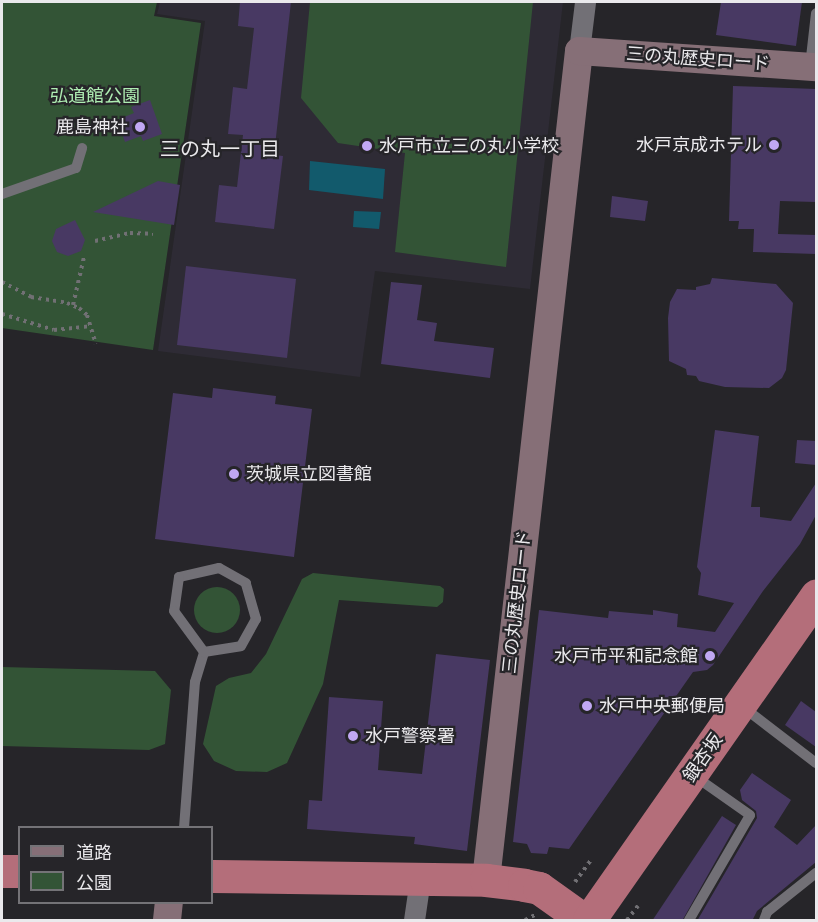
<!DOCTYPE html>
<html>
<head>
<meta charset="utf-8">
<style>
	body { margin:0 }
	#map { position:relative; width:818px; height:922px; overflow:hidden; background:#262529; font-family:Quicksand,"Noto Sans JP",sans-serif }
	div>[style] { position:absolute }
	.built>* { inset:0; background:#2e2b35 }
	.green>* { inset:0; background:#335436 }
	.round { border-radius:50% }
	.water>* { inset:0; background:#125a6c }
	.building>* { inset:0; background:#483963 }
	.path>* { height:4px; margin-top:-2px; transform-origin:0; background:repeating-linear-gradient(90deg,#717074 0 3px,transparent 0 7.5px) }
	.lane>* { height:10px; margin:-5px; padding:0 5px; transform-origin:5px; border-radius:5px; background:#727076 }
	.street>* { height:21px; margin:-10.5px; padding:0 10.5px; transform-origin:10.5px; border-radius:10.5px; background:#727076 }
	.secondary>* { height:28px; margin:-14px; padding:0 14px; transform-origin:14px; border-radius:14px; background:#866f77 }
	.highway>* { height:33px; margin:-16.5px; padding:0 16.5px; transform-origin:16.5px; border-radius:16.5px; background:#b46e7a }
	.trees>* { width:16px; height:16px; margin:-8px; border-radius:50%; background:#719374 }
	.dots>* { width:16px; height:16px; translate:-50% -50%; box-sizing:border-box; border:3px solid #262529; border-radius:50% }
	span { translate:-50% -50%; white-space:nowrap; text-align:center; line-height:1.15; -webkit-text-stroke:4.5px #262529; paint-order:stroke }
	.street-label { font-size:18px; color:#eae9ec }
	.park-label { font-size:18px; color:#aeedb2 }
	.poi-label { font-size:18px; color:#eae9ec }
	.right { translate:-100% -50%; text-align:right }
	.left { translate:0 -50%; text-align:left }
	.neighbourhood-label { font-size:20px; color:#eae9ec }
	.frame { position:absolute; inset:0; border:3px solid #eae9ec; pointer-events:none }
	.legend { position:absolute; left:18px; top:826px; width:195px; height:78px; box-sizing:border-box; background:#262529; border:2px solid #747377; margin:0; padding:8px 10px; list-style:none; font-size:18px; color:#eae9ec }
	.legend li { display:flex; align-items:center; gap:12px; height:30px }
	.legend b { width:30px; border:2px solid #747377 }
</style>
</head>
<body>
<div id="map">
	<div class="built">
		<div style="clip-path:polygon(160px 2px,563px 2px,530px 289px,375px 271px,360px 377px,158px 351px,205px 21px,157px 14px)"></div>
	</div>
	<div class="green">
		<div style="clip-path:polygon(2px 2px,157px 2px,154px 16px,201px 23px,153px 350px,2px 328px)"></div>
		<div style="clip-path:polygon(310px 2px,533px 2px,506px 267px,395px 252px,405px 153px,338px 143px,301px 98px)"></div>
		<div style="clip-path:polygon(313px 573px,440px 586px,444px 589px,443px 602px,437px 607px,339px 600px,323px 684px,287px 763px,267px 772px,236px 771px,214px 761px,203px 744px,216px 686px,229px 678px,251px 673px,266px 654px,302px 579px)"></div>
		<div class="round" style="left:194px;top:587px;width:46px;height:46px"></div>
		<div style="clip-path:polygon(2px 667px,155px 671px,171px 690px,165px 744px,149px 750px,2px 746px)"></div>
	</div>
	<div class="water">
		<div style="clip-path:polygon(310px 161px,385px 169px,383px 199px,309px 190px)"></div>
		<div style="clip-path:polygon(354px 211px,381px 212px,379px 229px,353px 227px)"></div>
	</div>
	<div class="building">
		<div style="clip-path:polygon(240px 2px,291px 2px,274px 155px,283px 156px,274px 229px,215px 222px,219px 185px,237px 187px,243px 135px,228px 134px,233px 87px,247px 89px,254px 28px,238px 26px)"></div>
		<div style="clip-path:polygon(721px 2px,802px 2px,796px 46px,716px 35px)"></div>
		<div style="clip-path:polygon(733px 86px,816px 89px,816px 202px,780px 201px,778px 234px,816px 235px,816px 254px,753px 252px,754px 229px,738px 229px,739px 221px,729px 221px)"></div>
		<div style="clip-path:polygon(150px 100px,162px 134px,143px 141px,141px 136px,125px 142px,117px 120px,134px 113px,131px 107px)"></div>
		<div style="clip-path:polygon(158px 181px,180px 185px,174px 225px,93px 212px)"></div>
		<div style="clip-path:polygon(612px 196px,648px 201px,645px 221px,610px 217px)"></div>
		<div style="clip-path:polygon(75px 220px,85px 240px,81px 251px,68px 256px,57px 252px,52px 241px,56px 229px)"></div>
		<div style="clip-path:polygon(186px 266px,296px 279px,287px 358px,177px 345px)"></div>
		<div style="clip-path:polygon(712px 278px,776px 284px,793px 303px,786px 370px,782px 378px,769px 388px,725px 387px,699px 381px,696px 376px,687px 375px,686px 369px,669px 361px,668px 318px,670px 302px,677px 289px,696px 290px,696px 287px,710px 284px)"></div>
		<div style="clip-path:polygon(391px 282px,422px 285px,417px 320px,437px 323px,434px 341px,494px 348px,490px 378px,381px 364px)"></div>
		<div style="clip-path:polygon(213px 388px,276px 396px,275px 404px,312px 409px,294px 557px,155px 539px,173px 393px,212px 398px)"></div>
		<div style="clip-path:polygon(715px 430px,759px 436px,751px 507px,760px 507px,760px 517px,791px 521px,816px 483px,816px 515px,800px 544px,763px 591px,713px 665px,707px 670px,693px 672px,569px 849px,549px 847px,547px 854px,531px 853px,527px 844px,513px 842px,539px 610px,608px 618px,609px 611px,653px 615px,653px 610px,678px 614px,677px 627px,715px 632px,734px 603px,698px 595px,701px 573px,697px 567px)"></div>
		<div style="clip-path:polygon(797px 440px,816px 441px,816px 465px,795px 463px)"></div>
		<div style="clip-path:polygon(436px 654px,490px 660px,467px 851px,414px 844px,415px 837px,307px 829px,309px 800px,322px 801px,329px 697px,383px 701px,378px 770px,422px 774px)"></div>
		<div style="clip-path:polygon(801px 701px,816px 712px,816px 747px,785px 725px)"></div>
		<div style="clip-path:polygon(752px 773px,791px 800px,774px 827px,797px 845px,816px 825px,816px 862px,757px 911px,752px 921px,697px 921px,757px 818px,756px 811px,742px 800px,740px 790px)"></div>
		<div style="clip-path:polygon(722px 816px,736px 825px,682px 921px,652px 921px)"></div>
	</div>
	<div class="path">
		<div style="left:95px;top:241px;width:36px;rotate:-13deg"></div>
		<div style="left:130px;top:233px;width:23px;rotate:2deg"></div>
		<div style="left:2px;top:282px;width:33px;rotate:27deg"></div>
		<div style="left:31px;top:297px;width:36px;rotate:9deg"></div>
		<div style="left:67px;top:303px;width:13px;rotate:23deg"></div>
		<div style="left:79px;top:308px;width:11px;rotate:41deg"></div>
		<div style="left:87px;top:315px;width:30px;rotate:73deg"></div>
		<div style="left:73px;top:305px;width:49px;rotate:-77.1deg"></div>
		<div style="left:2px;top:314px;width:54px;rotate:17.1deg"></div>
		<div style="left:54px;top:330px;width:37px;rotate:-6deg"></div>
		<div style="left:575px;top:882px;width:27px;rotate:-54deg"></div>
		<div style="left:525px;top:920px;width:11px;rotate:-27deg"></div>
		<div style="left:627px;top:920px;width:18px;rotate:-52deg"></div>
	</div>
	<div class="lane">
		<div style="left:810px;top:66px;width:53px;rotate:-83.5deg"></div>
		<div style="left:2px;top:194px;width:78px;rotate:-19.4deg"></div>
		<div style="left:76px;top:168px;width:21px;rotate:-73deg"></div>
		<div style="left:743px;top:707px;width:92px;rotate:37.5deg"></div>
		<div style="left:184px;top:828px;width:146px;rotate:-85.7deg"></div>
		<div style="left:195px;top:682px;width:31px;rotate:-73deg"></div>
		<div style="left:204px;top:652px;width:37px;rotate:-9deg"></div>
		<div style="left:241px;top:646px;width:31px;rotate:-61deg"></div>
		<div style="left:256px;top:619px;width:37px;rotate:-106deg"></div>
		<div style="left:246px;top:583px;width:31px;rotate:-151deg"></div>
		<div style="left:219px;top:568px;width:41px;rotate:167.3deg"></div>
		<div style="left:179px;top:577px;width:34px;rotate:98deg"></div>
		<div style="left:174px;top:611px;width:51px;rotate:53.8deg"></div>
		<div style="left:689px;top:920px;width:121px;rotate:-59.8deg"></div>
		<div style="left:750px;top:815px;width:70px;rotate:-144.9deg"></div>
		<div style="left:764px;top:920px;width:9px;rotate:-69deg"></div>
		<div style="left:767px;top:912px;width:63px;rotate:-38.5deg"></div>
	</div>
	<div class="street">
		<div style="left:579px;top:51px;width:49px;rotate:-83deg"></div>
		<div style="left:414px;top:920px;width:41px;rotate:-81.7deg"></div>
	</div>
	<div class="secondary">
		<div style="left:486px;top:880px;width:834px;rotate:-83.6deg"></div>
		<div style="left:579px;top:51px;width:238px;rotate:3.9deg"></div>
		<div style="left:167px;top:920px;width:18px;rotate:-84deg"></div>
	</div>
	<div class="highway">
		<div style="left:2px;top:871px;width:18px"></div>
		<div style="left:212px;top:876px;width:274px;rotate:0.8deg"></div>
		<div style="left:486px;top:880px;width:38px;rotate:7deg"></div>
		<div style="left:524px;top:885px;width:15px;rotate:11deg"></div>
		<div style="left:539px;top:888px;width:55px;rotate:35.4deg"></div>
		<div style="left:589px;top:920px;width:396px;rotate:-55deg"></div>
	</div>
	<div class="trees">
		<div style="left:81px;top:96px"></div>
	</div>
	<div class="dots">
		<div style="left:140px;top:127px;background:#c1a8f3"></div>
		<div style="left:774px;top:145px;background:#c1a8f3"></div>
		<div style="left:367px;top:146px;background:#c1a8f3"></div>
		<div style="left:234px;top:474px;background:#c1a8f3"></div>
		<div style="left:710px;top:656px;background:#c1a8f3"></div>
		<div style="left:587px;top:706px;background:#c1a8f3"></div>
		<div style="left:353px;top:736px;background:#c1a8f3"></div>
	</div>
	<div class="street-label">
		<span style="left:698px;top:59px;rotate:4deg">三の丸歴史ロード</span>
		<span style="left:517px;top:602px;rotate:-84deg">三の丸歴史ロード</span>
		<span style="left:703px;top:758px;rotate:-55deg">銀杏坂</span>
	</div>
	<div class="park-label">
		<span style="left:95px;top:96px">弘道館公園</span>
	</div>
	<div class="poi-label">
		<span class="right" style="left:128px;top:127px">鹿島神社</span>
		<span class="right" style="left:762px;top:145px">水戸京成ホテル</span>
		<span class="left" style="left:379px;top:146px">水戸市立三の丸小学校</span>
		<span class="left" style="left:246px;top:474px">茨城県立図書館</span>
		<span class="right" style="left:698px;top:656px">水戸市平和記念館</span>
		<span class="left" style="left:599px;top:706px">水戸中央郵便局</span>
		<span class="left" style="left:365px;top:736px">水戸警察署</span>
	</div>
	<div class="neighbourhood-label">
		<span style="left:220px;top:148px">三の丸一丁目</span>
	</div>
	<div class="frame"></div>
	<ul class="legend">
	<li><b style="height:8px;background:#866f77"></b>道路</li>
	<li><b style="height:16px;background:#335436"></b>公園</li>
	</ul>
</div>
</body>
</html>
